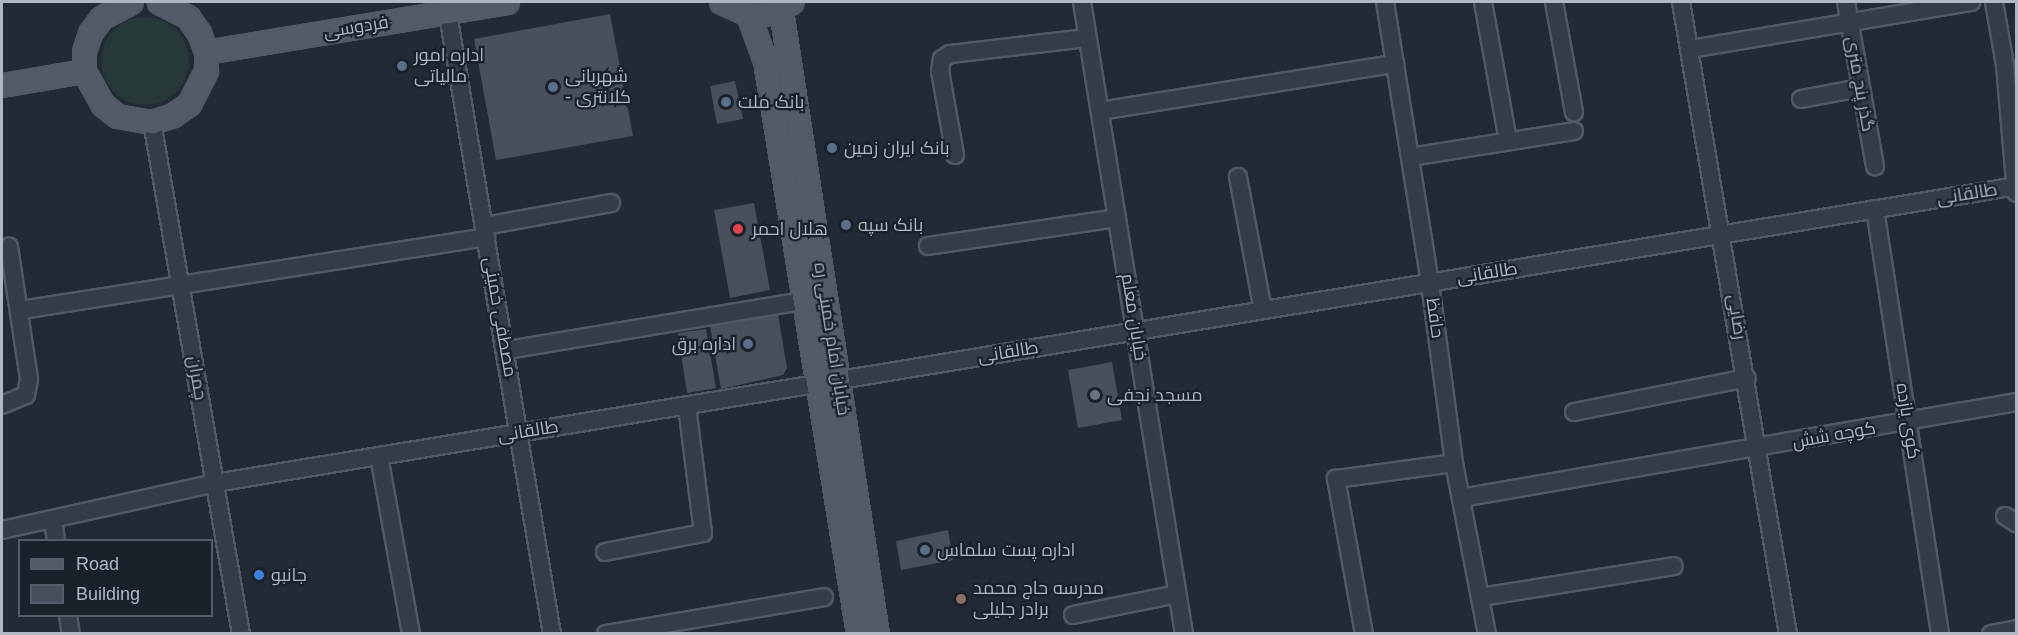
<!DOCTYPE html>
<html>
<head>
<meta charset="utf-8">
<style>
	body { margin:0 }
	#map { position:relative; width:2018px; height:635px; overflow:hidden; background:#222a36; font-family:Helvetica,Cairo,sans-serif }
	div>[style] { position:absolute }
	.green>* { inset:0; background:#273839 }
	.round { border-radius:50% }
	.building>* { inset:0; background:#48505e }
	.roads { filter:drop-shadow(2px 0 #535964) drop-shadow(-2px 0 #535964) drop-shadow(0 2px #535964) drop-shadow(0 -2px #535964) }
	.minor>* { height:16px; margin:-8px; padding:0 8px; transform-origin:8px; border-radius:8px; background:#363c47 }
	.major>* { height:21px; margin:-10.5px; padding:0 10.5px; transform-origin:10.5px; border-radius:10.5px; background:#545b67 }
	.dots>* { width:16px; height:16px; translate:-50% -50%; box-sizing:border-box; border:3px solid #1b212b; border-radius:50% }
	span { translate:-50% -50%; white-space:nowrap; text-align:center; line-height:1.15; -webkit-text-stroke:4.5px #1b212b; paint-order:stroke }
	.street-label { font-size:18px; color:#b0b6c3 }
	.poi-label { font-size:18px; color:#b0b6c3 }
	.left { translate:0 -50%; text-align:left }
	.right { translate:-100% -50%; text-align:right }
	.frame { position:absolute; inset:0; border:3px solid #b0b6c3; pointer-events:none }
	.legend { position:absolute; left:18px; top:539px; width:195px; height:78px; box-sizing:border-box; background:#1b212b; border:2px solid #575d68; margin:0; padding:8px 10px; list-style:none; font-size:18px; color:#b0b6c3 }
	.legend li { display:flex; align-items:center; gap:12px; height:30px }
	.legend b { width:30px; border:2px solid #575d68 }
</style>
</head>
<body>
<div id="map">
	<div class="green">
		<div class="round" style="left:101px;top:17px;width:88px;height:88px"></div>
	</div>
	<div class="building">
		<div style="clip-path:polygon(610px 14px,633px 136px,496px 160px,474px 39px)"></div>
		<div style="clip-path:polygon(735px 81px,743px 119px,717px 124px,710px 86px)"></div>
		<div style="clip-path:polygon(754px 203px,770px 290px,730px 298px,714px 210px)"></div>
		<div style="clip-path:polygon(777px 308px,787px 368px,783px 375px,721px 389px,709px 320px)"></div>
		<div style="clip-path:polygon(706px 329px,716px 388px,687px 393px,678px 333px)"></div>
		<div style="clip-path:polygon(1112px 362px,1122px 420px,1078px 428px,1068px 370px)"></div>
		<div style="clip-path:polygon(948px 530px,953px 560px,901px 570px,896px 541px)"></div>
	</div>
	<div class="roads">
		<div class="minor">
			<div style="left:446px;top:2px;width:641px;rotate:80.48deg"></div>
			<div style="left:1082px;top:2px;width:640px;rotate:80.83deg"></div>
			<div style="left:1385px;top:2px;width:285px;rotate:80.9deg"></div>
			<div style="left:1430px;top:283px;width:182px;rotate:82.4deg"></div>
			<div style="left:1454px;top:463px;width:174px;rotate:79.1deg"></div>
			<div style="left:1483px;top:2px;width:141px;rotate:79.8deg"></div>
			<div style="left:1554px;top:2px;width:112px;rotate:79.7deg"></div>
			<div style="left:1681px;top:2px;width:641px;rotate:80.39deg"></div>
			<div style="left:1846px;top:2px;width:167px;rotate:80deg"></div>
			<div style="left:1994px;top:2px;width:64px;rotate:80.1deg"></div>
			<div style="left:2005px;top:65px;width:128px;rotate:85.1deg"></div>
			<div style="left:1690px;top:49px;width:285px;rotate:-9.5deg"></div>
			<div style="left:1801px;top:99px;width:61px;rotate:-10.4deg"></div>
			<div style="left:1100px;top:111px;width:299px;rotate:-9.1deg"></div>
			<div style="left:152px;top:122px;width:520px;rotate:80.14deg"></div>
			<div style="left:955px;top:155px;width:85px;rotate:-100.1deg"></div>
			<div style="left:940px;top:71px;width:12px;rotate:-81deg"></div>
			<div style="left:942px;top:59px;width:9px;rotate:-32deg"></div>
			<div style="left:950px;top:54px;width:138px;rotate:-6.7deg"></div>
			<div style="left:1410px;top:157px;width:166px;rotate:-9deg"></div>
			<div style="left:1238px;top:177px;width:135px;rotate:79.4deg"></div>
			<div style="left:1875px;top:209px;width:430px;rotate:81.3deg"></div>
			<div style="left:485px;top:226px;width:128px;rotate:-10.3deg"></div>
			<div style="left:928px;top:246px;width:191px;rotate:-8.4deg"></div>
			<div style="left:21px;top:310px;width:471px;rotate:-8.9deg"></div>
			<div style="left:507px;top:350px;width:300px;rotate:-9.4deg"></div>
			<div style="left:2px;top:405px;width:26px;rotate:-23deg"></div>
			<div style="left:26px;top:395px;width:16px;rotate:-79deg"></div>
			<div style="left:29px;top:379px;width:134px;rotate:-98.6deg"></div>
			<div style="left:1574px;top:412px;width:176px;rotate:-11.1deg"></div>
			<div style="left:379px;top:456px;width:181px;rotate:79.8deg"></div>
			<div style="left:1461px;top:498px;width:563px;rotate:-9.81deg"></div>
			<div style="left:2005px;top:516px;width:13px;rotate:32deg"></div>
			<div style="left:53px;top:521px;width:19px;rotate:81deg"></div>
			<div style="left:2px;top:530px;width:218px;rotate:-12.4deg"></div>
			<div style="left:215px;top:483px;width:1825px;rotate:-9.36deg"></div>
			<div style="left:605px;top:552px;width:100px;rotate:-11deg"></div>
			<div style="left:703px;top:533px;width:128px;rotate:-97.2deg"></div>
			<div style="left:1481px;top:597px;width:195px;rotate:-9.1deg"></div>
			<div style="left:1073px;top:615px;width:106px;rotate:-11.4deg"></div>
			<div style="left:68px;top:616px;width:18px;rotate:81deg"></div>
			<div style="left:606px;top:634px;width:221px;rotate:-9.6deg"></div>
			<div style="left:1364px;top:634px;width:158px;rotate:-100.2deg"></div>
			<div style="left:1336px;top:479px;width:119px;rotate:-7.7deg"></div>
			<div style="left:1991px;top:634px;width:25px;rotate:-11deg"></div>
		</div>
		<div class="major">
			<div style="left:131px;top:2px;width:34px;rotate:152deg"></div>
			<div style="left:101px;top:18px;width:19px;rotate:126deg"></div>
			<div style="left:90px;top:33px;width:20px;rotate:108deg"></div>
			<div style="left:84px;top:52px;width:19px;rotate:90deg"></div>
			<div style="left:84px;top:71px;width:38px;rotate:61deg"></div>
			<div style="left:102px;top:104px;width:19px;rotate:39deg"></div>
			<div style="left:117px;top:116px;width:36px;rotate:10deg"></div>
			<div style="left:152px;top:122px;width:22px;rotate:-18deg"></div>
			<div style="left:173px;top:115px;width:19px;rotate:-35deg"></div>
			<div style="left:189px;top:104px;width:38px;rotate:-63deg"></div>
			<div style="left:206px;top:70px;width:18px;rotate:-90deg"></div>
			<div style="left:206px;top:52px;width:20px;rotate:-110deg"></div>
			<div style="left:199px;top:33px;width:19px;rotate:-125deg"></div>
			<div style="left:188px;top:17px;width:33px;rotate:-153deg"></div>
			<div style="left:721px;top:2px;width:30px;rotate:24deg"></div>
			<div style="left:748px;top:14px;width:16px"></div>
			<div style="left:764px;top:14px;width:30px;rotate:-23deg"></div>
			<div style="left:781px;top:10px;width:631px;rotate:81.25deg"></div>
			<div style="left:748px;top:14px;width:50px;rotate:70.1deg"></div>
			<div style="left:765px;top:61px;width:580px;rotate:80.78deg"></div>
			<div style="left:206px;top:52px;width:305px;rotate:-9.4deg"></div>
			<div style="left:2px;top:85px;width:83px;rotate:-9.7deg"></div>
		</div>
	</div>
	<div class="dots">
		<div style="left:402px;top:66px;background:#5c6f8a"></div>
		<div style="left:553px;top:87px;background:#5c6f8a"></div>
		<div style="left:726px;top:102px;background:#5c6f8a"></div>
		<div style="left:832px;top:148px;background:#5c6f8a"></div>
		<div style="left:846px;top:225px;background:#5c6f8a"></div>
		<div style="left:738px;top:229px;background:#e0444e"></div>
		<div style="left:748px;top:344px;background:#5c6f8a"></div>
		<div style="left:1095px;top:395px;background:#6b7280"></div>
		<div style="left:925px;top:550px;background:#5c6f8a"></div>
		<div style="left:259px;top:575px;background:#3f7fe0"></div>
		<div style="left:961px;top:599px;background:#8d6e63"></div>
	</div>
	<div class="street-label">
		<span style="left:356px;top:27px;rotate:-9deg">فردوسی</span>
		<span style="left:1860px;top:84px;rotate:80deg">گذر پنج متری</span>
		<span style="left:1967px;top:194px;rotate:-9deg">طالقانی</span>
		<span style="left:1487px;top:273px;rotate:-9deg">طالقانی</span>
		<span style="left:500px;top:317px;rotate:80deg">مصطفی خمینی</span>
		<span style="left:1134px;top:317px;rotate:81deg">خیابان معلم</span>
		<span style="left:1737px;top:317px;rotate:81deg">رضایی</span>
		<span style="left:1435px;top:318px;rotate:82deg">حافظ</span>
		<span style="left:832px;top:339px;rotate:81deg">خیابان امام خمینی ره</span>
		<span style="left:1008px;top:352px;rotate:-9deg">طالقانی</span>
		<span style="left:197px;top:378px;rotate:80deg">چمران</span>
		<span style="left:1908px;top:421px;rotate:81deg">کوی یازده</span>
		<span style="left:528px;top:431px;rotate:-9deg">طالقانی</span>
		<span style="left:1834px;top:435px;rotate:-10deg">کوچه شش</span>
	</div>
	<div class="poi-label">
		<span class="left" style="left:414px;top:66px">اداره امور<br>مالیاتی</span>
		<span class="left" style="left:565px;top:87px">شهربانی<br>- کلانتری</span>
		<span class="left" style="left:738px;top:102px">بانک ملت</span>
		<span class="left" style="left:844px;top:148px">بانک ایران زمین</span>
		<span class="left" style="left:858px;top:225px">بانک سپه</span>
		<span class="left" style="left:752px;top:229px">هلال احمر</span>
		<span class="right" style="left:736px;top:344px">اداره برق</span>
		<span class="left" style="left:1107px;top:395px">مسجد نجفی</span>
		<span class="left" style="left:937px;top:550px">اداره پست سلماس</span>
		<span class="left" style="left:271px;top:575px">جانبو</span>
		<span class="left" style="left:973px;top:599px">مدرسه حاج محمد<br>برادر جلیلی</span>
	</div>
	<div class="frame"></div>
	<ul class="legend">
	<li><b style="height:8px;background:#545b67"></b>Road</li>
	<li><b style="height:16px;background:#48505e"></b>Building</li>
	</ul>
</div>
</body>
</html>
